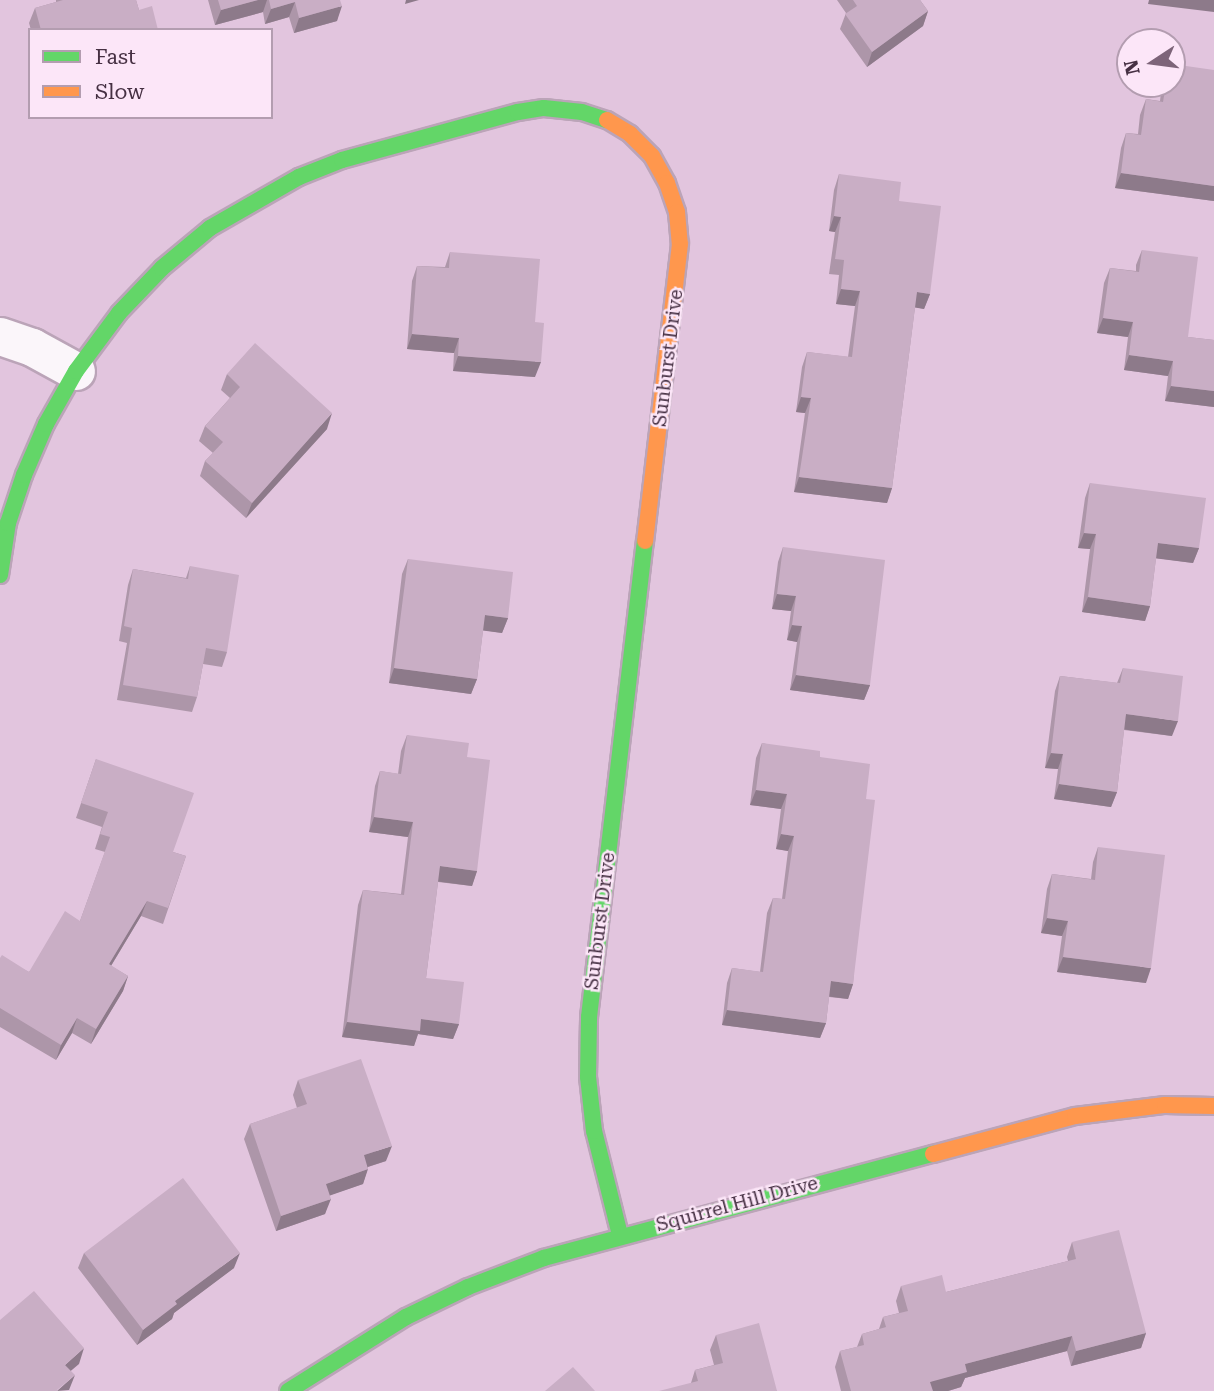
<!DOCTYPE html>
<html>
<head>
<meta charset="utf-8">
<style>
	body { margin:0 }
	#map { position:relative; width:1214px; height:1391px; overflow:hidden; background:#e2c5de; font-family:"Roboto Serif",serif }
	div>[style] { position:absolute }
	.roads { filter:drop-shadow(2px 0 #bba4b8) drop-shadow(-2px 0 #bba4b8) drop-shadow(0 2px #bba4b8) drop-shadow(0 -2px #bba4b8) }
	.street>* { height:37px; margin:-18.5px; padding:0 18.5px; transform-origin:18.5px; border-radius:18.5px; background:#fbf6fa }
	.fast>* { height:16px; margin:-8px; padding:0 8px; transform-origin:8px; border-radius:8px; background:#63d668 }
	.slow>* { height:16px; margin:-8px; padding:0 8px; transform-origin:8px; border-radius:8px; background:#ff974d }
	.wall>* { inset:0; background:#ad96a9 }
	.shaded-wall>* { inset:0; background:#8d7a8a }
	.building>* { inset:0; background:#c9aec5 }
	span { translate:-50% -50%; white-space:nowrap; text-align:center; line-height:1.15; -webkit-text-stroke:5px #fce6f8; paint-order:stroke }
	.street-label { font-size:19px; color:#463043 }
	.legend { position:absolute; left:28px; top:28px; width:245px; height:91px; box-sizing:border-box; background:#fce6f8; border:2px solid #b39db0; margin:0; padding:9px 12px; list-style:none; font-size:21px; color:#463043 }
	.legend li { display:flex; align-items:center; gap:14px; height:35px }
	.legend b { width:35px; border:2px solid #b39db0 }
	.north { position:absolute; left:1116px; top:28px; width:70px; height:70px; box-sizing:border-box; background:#fce6f8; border:2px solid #b39db0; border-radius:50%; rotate:257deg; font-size:19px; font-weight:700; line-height:28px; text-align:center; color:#463043 }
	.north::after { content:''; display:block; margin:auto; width:24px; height:32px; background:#7d6479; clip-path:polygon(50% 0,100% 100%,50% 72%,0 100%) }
</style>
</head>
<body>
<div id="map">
	<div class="roads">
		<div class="street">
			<div style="left:0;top:336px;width:34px;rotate:19deg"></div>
			<div style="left:32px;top:347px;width:50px;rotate:28.6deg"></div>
		</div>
		<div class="fast">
			<div style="left:0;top:575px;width:53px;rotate:-81.3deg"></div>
			<div style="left:8px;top:523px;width:51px;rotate:-71.6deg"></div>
			<div style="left:24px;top:475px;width:56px;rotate:-66.7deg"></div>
			<div style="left:46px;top:424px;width:61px;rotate:-60.5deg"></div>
			<div style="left:76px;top:371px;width:72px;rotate:-53.4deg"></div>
			<div style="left:119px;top:313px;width:62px;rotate:-46.3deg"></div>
			<div style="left:162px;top:268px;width:62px;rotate:-39.8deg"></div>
			<div style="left:210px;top:228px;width:103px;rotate:-29.8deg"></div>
			<div style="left:299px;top:177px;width:46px;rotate:-21.6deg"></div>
			<div style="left:342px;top:160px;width:182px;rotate:-15.3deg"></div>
			<div style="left:518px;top:112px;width:26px;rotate:-9deg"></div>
			<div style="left:544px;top:108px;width:38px;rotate:6deg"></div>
			<div style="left:582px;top:112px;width:26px;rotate:18deg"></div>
			<div style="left:620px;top:1235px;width:107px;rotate:-104deg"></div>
			<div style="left:594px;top:1131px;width:54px;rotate:-96.3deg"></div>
			<div style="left:588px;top:1077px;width:60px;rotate:-89deg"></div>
			<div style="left:589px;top:1017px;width:479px;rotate:-83.3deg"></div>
			<div style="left:288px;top:1391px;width:139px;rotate:-32.1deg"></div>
			<div style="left:406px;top:1317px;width:69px;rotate:-25.8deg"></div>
			<div style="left:468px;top:1287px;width:81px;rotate:-20.9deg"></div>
			<div style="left:544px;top:1258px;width:403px;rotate:-15deg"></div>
		</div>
		<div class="slow">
			<div style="left:607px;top:120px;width:27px;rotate:31deg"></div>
			<div style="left:630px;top:134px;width:31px;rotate:45deg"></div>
			<div style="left:652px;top:156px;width:31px;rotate:61deg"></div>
			<div style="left:667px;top:183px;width:31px;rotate:71deg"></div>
			<div style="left:677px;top:212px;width:32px;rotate:85deg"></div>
			<div style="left:680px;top:244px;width:299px;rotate:96.7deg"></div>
			<div style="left:933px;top:1154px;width:147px;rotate:-15deg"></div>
			<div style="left:1075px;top:1116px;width:91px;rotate:-7deg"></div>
			<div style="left:1165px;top:1105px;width:49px;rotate:1.2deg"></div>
		</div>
	</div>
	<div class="wall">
		<div style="clip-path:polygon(56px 0,136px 0,139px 10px,158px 30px,31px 30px,29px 23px,35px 8px,56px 2px)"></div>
		<div style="clip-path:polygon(208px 0,340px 0,337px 21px,294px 33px,289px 17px,265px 24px,263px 12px,215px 25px)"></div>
		<div style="clip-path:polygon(837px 0,920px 0,928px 11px,923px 26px,867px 67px,840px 29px,846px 13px)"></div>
		<div style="clip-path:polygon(1214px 70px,1214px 201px,1115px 188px,1121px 148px,1126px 133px,1138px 134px,1140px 115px,1146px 99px,1160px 101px,1162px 84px,1172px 84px)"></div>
		<div style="clip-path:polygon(839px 174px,899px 201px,930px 294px,924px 309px,915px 307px,892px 488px,887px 503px,794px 492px,805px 413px,796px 412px,802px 367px,807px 352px,848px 357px,855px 306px,836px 304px,839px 275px,829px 274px,835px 232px,829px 231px,834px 190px)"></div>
		<div style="clip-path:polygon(1142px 250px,1188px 337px,1214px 340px,1214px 407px,1165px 401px,1168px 376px,1124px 370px,1128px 337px,1097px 333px,1104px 283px,1110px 268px,1136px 271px,1136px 265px)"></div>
		<div style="clip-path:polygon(450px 252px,535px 322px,535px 377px,453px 371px,454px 353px,407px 349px,412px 281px,417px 266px,445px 267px)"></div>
		<div style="clip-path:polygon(227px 374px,327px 429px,246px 518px,200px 476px,205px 461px,213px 453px,199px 441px,205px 426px,230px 398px,221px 390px)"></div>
		<div style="clip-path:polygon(1090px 483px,1199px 548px,1193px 563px,1156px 558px,1150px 606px,1145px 621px,1082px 612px,1090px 549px,1078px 548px,1085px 498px)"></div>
		<div style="clip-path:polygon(783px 547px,870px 685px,864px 700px,790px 690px,797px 642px,787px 640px,791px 611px,772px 609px,778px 562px)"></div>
		<div style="clip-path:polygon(408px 559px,508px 618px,502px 633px,483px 630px,477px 679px,471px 694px,389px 683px,402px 574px)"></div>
		<div style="clip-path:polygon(190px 566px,227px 652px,222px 667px,203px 664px,197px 697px,192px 712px,117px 700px,127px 643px,119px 641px,128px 585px,133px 569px,186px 578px)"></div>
		<div style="clip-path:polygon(1123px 668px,1172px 736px,1124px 730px,1117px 792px,1111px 807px,1054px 799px,1058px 769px,1045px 768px,1055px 691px,1060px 676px,1117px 683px)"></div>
		<div style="clip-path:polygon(407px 735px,467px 757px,477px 871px,472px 886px,438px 882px,426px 978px,459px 1024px,453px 1039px,418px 1034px,414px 1046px,342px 1037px,358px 905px,363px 890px,401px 894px,408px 837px,369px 832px,375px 786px,380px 771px,398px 774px,401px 751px)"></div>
		<div style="clip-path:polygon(762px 743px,820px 757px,866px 799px,853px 984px,848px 999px,829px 997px,826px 1023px,820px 1038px,722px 1025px,727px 983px,732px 968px,760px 972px,767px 913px,773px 898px,782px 899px,788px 851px,776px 849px,781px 809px,750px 805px,756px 758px)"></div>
		<div style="clip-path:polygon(96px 759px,173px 852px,186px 856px,163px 924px,141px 916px,111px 966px,128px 976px,123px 991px,91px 1044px,72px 1033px,56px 1060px,0 1027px,0 958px,29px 972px,80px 921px,105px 852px,95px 849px,102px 827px,76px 818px)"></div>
		<div style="clip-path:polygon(1098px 847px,1146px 983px,1057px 972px,1062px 936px,1041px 933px,1047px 889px,1052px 874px,1091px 879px,1093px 862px)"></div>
		<div style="clip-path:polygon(298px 1080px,386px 1161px,368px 1167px,363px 1184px,330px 1195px,325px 1214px,276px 1231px,244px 1139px,250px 1124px,297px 1108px,293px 1095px)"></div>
		<div style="clip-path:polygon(1072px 1242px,1146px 1333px,1141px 1348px,1071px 1366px,1067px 1351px,965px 1378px,961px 1387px,948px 1391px,841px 1391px,835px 1367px,840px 1351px,857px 1347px,862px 1334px,879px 1329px,883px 1317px,899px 1313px,896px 1301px,901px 1286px,946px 1292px,1068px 1261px,1067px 1257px)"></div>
		<div style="clip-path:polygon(84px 1253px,234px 1268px,174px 1313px,172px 1319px,137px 1345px,78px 1268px)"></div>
		<div style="clip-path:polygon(716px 1335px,777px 1391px,691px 1383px,695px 1370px,714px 1365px,710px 1350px)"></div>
	</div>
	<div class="shaded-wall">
		<div style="clip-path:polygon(258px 0,267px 0,263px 12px,215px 25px,221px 10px)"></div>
		<div style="clip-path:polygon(406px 0,419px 0,405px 4px)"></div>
		<div style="clip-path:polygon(1149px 0,1214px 0,1214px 12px,1148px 4px)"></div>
		<div style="clip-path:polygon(295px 2px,289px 17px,265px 24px,271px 9px)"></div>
		<div style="clip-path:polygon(342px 6px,337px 21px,294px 33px,299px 18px)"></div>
		<div style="clip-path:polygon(928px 11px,923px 26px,867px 67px,872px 52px)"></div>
		<div style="clip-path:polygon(1121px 173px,1214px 186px,1214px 201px,1115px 188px)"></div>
		<div style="clip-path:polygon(834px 216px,841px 217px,835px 232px,829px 231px)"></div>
		<div style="clip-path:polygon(841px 289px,860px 291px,855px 306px,836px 304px)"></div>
		<div style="clip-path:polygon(917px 292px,930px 294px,924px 309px,912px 307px)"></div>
		<div style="clip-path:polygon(1103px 318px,1133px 322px,1128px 337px,1097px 333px)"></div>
		<div style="clip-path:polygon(412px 334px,459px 338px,454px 353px,407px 349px)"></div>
		<div style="clip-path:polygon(1129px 355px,1173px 361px,1168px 376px,1124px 370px)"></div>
		<div style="clip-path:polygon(458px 356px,541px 362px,535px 377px,453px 371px)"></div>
		<div style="clip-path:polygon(1171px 386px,1214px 391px,1214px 407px,1165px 401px)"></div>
		<div style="clip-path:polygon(801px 397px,811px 398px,805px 413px,796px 412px)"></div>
		<div style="clip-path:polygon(332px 413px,327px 429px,246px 518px,252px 503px)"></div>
		<div style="clip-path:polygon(799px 477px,892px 488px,887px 503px,794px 492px)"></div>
		<div style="clip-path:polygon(1084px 533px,1096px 534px,1090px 549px,1078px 548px)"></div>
		<div style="clip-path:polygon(1158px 543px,1199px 548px,1193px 563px,1153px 558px)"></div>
		<div style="clip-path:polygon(777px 594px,796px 596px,791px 611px,772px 609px)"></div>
		<div style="clip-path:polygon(1088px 597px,1150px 606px,1145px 621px,1082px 612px)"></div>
		<div style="clip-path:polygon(485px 615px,508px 618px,502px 633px,479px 630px)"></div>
		<div style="clip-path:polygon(792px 625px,802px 626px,797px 642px,787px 640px)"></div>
		<div style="clip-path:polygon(394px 668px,477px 679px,471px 694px,389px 683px)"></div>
		<div style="clip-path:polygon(796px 675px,870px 685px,864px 700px,790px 690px)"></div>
		<div style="clip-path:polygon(1126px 714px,1178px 721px,1172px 736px,1121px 729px)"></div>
		<div style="clip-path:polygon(1051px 753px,1063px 754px,1058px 769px,1045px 768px)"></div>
		<div style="clip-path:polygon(1059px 784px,1117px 792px,1111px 807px,1054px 799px)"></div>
		<div style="clip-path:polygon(756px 790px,787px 794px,781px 809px,750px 805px)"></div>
		<div style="clip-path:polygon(374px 817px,413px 822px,408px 837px,369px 832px)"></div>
		<div style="clip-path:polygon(781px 834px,794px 836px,788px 851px,776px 849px)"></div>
		<div style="clip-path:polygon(440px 866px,477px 871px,472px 886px,434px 881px)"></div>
		<div style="clip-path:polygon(147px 901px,141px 916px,103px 979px,109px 964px)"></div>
		<div style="clip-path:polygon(1047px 918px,1068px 921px,1062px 936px,1041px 933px)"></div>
		<div style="clip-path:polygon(1063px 957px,1151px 968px,1146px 983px,1057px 972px)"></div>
		<div style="clip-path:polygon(128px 976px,123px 991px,91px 1044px,96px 1029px)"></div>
		<div style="clip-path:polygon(831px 981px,853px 984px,848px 999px,825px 996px)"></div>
		<div style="clip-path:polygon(727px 1010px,826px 1023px,820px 1038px,722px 1025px)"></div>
		<div style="clip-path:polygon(77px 1018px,72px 1033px,56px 1060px,61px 1045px)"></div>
		<div style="clip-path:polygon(421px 1019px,459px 1024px,453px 1039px,418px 1034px,414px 1046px,342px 1037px,347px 1022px)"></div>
		<div style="clip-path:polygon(392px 1146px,386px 1161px,358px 1170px,364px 1155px)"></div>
		<div style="clip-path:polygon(368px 1169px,363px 1184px,320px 1199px,326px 1184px)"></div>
		<div style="clip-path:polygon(331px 1199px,325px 1214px,276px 1231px,281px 1216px)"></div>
		<div style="clip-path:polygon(240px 1253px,234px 1268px,174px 1313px,172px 1319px,137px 1345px,143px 1330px,175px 1301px)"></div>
		<div style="clip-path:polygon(1146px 1333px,1141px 1348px,1071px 1366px,1076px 1351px)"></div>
		<div style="clip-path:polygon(1072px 1336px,1067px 1351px,965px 1378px,961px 1387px,948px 1391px,927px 1391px,930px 1382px,965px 1364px)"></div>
		<div style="clip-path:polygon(84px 1348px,79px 1364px,60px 1380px,65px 1365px)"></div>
		<div style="clip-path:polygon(75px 1375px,69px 1390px,57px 1391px)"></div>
	</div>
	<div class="building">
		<div style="clip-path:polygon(63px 0,136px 0,139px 10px,152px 6px,158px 30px,41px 30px,35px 8px)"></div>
		<div style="clip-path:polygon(218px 0,258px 0,221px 10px)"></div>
		<div style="clip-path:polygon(269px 0,340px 0,342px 6px,299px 18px,295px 2px,271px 9px)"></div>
		<div style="clip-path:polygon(853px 0,920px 0,928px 11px,872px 52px,845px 14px,857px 6px)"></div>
		<div style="clip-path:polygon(1172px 64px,1214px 70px,1214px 186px,1121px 173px,1126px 133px,1141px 135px,1146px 99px,1163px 102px,1166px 84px,1172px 84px)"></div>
		<div style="clip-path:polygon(839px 174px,901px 182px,899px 201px,941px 206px,930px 294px,917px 292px,892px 488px,799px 477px,811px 398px,801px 397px,807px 352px,852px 357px,860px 291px,841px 289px,844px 260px,835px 259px,841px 217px,834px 216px)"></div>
		<div style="clip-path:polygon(1142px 250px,1198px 257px,1188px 337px,1214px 340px,1214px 391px,1171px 386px,1173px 361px,1129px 355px,1133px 322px,1103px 318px,1110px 268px,1139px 272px)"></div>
		<div style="clip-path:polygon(450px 252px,540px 259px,535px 322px,544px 323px,541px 362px,458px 356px,459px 338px,412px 334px,417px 266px,449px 268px)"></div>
		<div style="clip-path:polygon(255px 343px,332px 413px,252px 503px,205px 461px,223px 442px,205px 426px,240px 387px,227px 374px)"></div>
		<div style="clip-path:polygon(1090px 483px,1206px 498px,1199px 548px,1158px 543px,1150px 606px,1088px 597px,1096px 534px,1084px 533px)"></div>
		<div style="clip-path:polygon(783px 547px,885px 560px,870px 685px,796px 675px,802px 626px,792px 625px,796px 596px,777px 594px)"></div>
		<div style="clip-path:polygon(408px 559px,513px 572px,508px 618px,485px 615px,477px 679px,394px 668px)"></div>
		<div style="clip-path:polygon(190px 566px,239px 575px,227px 652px,206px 648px,197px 697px,123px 685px,132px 628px,124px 626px,133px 569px,188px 579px)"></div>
		<div style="clip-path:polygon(1123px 668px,1183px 676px,1178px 721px,1126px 714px,1117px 792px,1059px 784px,1063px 754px,1051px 753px,1060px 676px,1120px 683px)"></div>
		<div style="clip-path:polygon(407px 735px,469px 743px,467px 757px,490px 760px,477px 871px,440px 866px,426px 978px,464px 982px,459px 1024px,421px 1019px,420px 1031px,347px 1022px,363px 890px,404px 895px,413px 822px,374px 817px,380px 771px,401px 774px)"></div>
		<div style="clip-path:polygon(762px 743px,820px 751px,820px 757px,870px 764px,866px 799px,875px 800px,853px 984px,831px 981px,826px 1023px,727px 1010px,732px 968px,763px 972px,773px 898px,785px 899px,794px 836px,781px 834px,787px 794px,756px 790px)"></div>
		<div style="clip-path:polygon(96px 759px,194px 793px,173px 852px,186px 856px,168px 908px,147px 901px,109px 964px,128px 976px,96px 1029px,77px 1018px,61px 1045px,0 1008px,0 958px,2px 955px,29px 972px,65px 911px,80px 921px,110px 837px,100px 834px,108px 812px,81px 803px)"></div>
		<div style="clip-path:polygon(1098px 847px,1165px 855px,1151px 968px,1063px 957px,1068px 921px,1047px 918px,1052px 874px,1095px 880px)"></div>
		<div style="clip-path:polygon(361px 1059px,392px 1146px,364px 1155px,368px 1169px,326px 1184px,331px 1199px,281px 1216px,250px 1124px,307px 1104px,298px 1080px)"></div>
		<div style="clip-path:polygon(183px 1178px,240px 1253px,175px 1301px,177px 1304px,143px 1330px,84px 1253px)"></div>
		<div style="clip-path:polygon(1119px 1230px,1146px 1333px,1076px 1351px,1072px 1336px,965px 1364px,967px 1372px,930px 1382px,933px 1391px,851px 1391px,840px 1351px,864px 1345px,862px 1334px,886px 1327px,883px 1317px,908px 1311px,901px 1286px,942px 1275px,946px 1292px,1076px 1259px,1072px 1242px)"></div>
		<div style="clip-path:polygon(34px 1291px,84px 1348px,65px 1365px,75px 1375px,57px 1390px,58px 1391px,0 1391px,0 1320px)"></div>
		<div style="clip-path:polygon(759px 1323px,777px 1391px,659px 1391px,698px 1381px,695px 1370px,723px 1363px,716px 1335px)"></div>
		<div style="clip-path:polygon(573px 1367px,595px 1391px,545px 1391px)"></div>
	</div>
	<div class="street-label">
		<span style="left:668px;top:358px;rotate:-83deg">Sunburst Drive</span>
		<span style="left:600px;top:921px;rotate:-83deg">Sunburst Drive</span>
		<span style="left:737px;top:1204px;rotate:-15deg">Squirrel Hill Drive</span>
	</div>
	<ul class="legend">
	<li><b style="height:9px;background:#63d668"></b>Fast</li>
	<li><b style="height:9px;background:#ff974d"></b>Slow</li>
	</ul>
	<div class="north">N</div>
</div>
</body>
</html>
